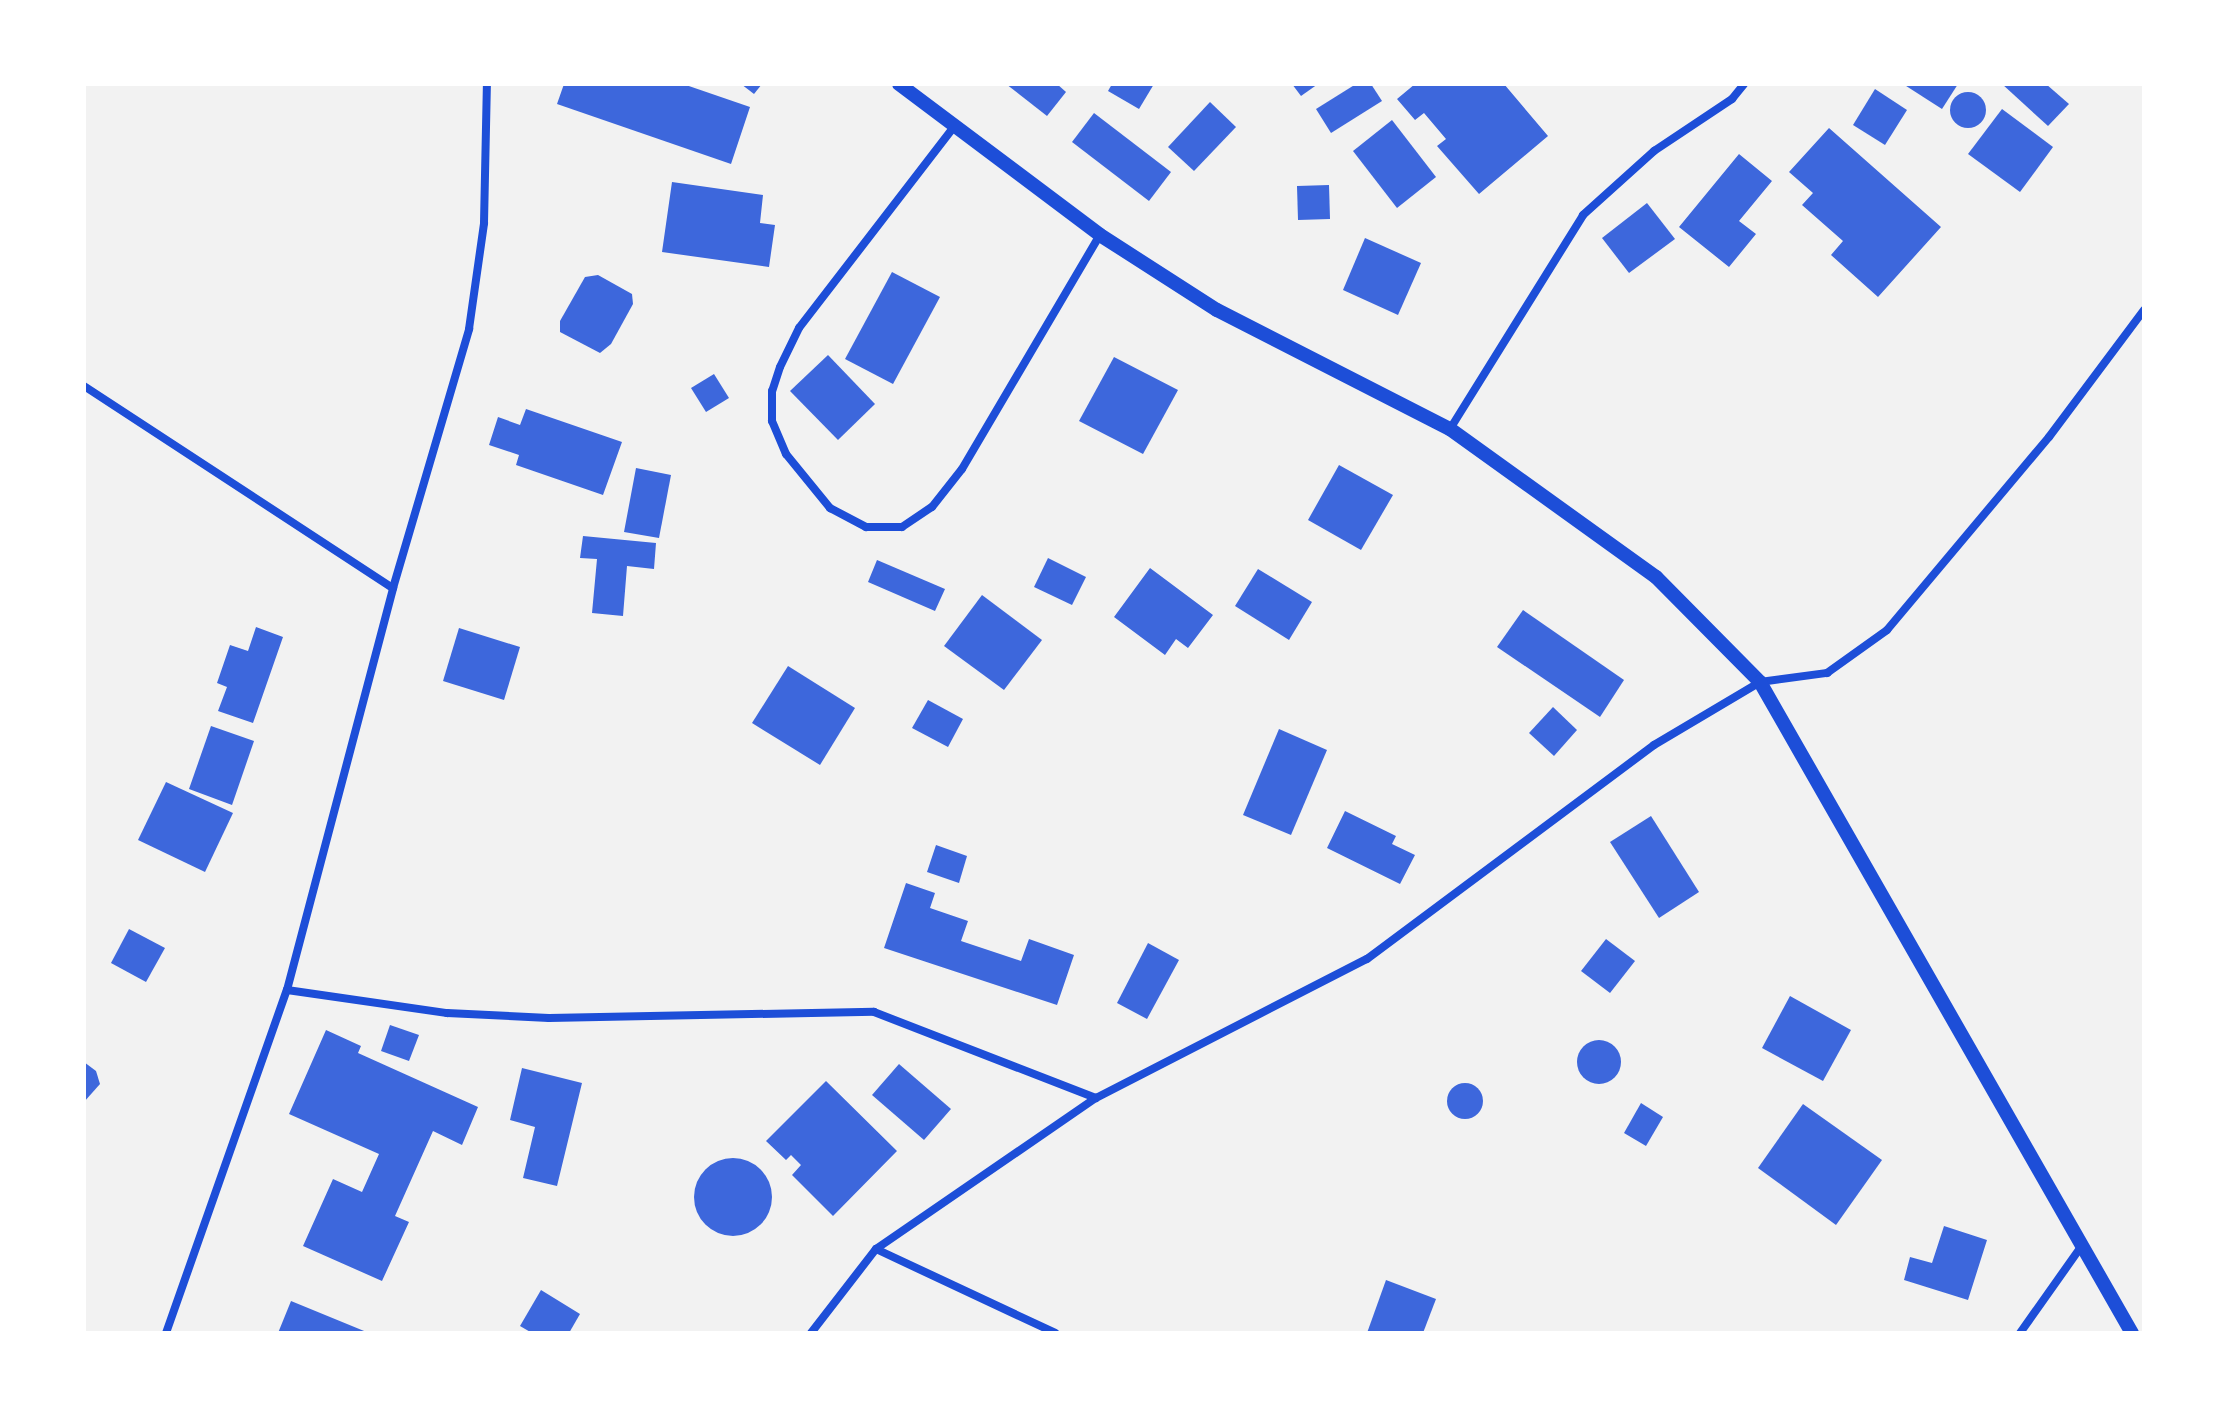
<!DOCTYPE html>
<html>
<head>
<meta charset="utf-8">
<style>
	body { margin:0 }
	#map { position:relative; width:2228px; height:1417px; overflow:hidden; background:#f2f2f2; font-family:"Roboto Condensed",sans-serif }
	div>[style] { position:absolute }
	.building>* { inset:0; background:#3d67dc }
	.round { border-radius:50% }
	.minor>* { height:8px; margin:-4px; padding:0 4px; transform-origin:4px; border-radius:4px; background:#1d4ed8 }
	.tertiary>* { height:14px; margin:-7px; padding:0 7px; transform-origin:7px; border-radius:7px; background:#1d4ed8 }
	span { translate:-50% -50%; white-space:nowrap; text-align:center; line-height:1.15; -webkit-text-stroke:8px #fff; paint-order:stroke }
	.frame { position:absolute; inset:0; border:86px solid #fff; pointer-events:none }
</style>
</head>
<body>
<div id="map">
	<div class="building">
		<div style="clip-path:polygon(564px 84px,683px 84px,750px 107px,731px 164px,557px 104px)"></div>
		<div style="clip-path:polygon(741px 84px,762px 84px,754px 94px)"></div>
		<div style="clip-path:polygon(1006px 84px,1057px 84px,1066px 92px,1047px 116px)"></div>
		<div style="clip-path:polygon(1112px 84px,1154px 84px,1139px 109px,1108px 91px)"></div>
		<div style="clip-path:polygon(1292px 84px,1318px 84px,1301px 96px)"></div>
		<div style="clip-path:polygon(1356px 84px,1371px 84px,1382px 101px,1331px 133px,1316px 109px)"></div>
		<div style="clip-path:polygon(1415px 84px,1504px 84px,1548px 136px,1479px 194px,1437px 146px,1446px 139px,1424px 113px,1415px 120px,1397px 99px)"></div>
		<div style="clip-path:polygon(1903px 84px,1958px 84px,1942px 109px)"></div>
		<div style="clip-path:polygon(2002px 84px,2046px 84px,2069px 104px,2048px 126px)"></div>
		<div style="clip-path:polygon(1875px 89px,1907px 110px,1885px 145px,1853px 125px)"></div>
		<div class="round" style="left:1950px;top:92px;width:36px;height:36px"></div>
		<div style="clip-path:polygon(1210px 102px,1236px 127px,1194px 171px,1168px 147px)"></div>
		<div style="clip-path:polygon(2002px 109px,2053px 147px,2020px 192px,1968px 154px)"></div>
		<div style="clip-path:polygon(1094px 113px,1171px 172px,1149px 201px,1072px 142px)"></div>
		<div style="clip-path:polygon(1392px 120px,1436px 177px,1397px 208px,1353px 151px)"></div>
		<div style="clip-path:polygon(1829px 128px,1941px 227px,1878px 297px,1831px 255px,1843px 241px,1802px 205px,1813px 193px,1789px 172px)"></div>
		<div style="clip-path:polygon(1739px 154px,1772px 181px,1739px 221px,1756px 234px,1729px 267px,1679px 227px)"></div>
		<div style="clip-path:polygon(672px 182px,763px 195px,760px 223px,775px 225px,769px 267px,662px 252px)"></div>
		<div style="clip-path:polygon(1329px 185px,1330px 219px,1298px 220px,1297px 186px)"></div>
		<div style="clip-path:polygon(1647px 203px,1675px 239px,1629px 273px,1602px 238px)"></div>
		<div style="clip-path:polygon(1365px 238px,1421px 263px,1398px 315px,1343px 290px)"></div>
		<div style="clip-path:polygon(892px 272px,940px 297px,893px 384px,845px 359px)"></div>
		<div style="clip-path:polygon(598px 275px,632px 294px,633px 304px,611px 344px,600px 353px,560px 332px,560px 321px,585px 277px)"></div>
		<div style="clip-path:polygon(828px 355px,875px 404px,838px 440px,790px 391px)"></div>
		<div style="clip-path:polygon(1114px 357px,1178px 390px,1143px 454px,1079px 421px)"></div>
		<div style="clip-path:polygon(714px 374px,729px 398px,706px 412px,691px 388px)"></div>
		<div style="clip-path:polygon(526px 409px,622px 442px,603px 495px,516px 465px,519px 455px,489px 445px,498px 417px,520px 425px)"></div>
		<div style="clip-path:polygon(1339px 465px,1393px 495px,1361px 550px,1308px 520px)"></div>
		<div style="clip-path:polygon(636px 468px,671px 475px,659px 538px,624px 532px)"></div>
		<div style="clip-path:polygon(583px 536px,656px 543px,654px 569px,627px 566px,623px 616px,592px 613px,597px 559px,580px 558px)"></div>
		<div style="clip-path:polygon(1048px 558px,1086px 577px,1072px 605px,1034px 587px)"></div>
		<div style="clip-path:polygon(877px 560px,945px 589px,935px 611px,868px 582px)"></div>
		<div style="clip-path:polygon(1150px 568px,1213px 615px,1188px 648px,1176px 639px,1165px 655px,1114px 617px)"></div>
		<div style="clip-path:polygon(1258px 569px,1312px 602px,1289px 640px,1235px 606px)"></div>
		<div style="clip-path:polygon(982px 595px,1042px 640px,1004px 690px,944px 646px)"></div>
		<div style="clip-path:polygon(1523px 610px,1624px 680px,1600px 717px,1497px 647px)"></div>
		<div style="clip-path:polygon(256px 627px,283px 637px,253px 723px,218px 711px,227px 687px,217px 683px,230px 645px,248px 651px)"></div>
		<div style="clip-path:polygon(459px 628px,520px 647px,504px 700px,443px 681px)"></div>
		<div style="clip-path:polygon(788px 666px,855px 708px,820px 765px,752px 723px)"></div>
		<div style="clip-path:polygon(928px 700px,963px 719px,948px 747px,912px 728px)"></div>
		<div style="clip-path:polygon(1553px 707px,1577px 730px,1554px 756px,1529px 733px)"></div>
		<div style="clip-path:polygon(211px 726px,254px 741px,232px 805px,189px 789px)"></div>
		<div style="clip-path:polygon(1279px 729px,1327px 750px,1291px 835px,1243px 815px)"></div>
		<div style="clip-path:polygon(166px 782px,233px 813px,205px 872px,138px 840px)"></div>
		<div style="clip-path:polygon(1345px 811px,1396px 836px,1392px 844px,1415px 855px,1400px 884px,1327px 848px)"></div>
		<div style="clip-path:polygon(1651px 816px,1699px 892px,1659px 918px,1610px 842px)"></div>
		<div style="clip-path:polygon(936px 845px,967px 856px,959px 883px,927px 872px)"></div>
		<div style="clip-path:polygon(906px 883px,935px 893px,930px 908px,968px 921px,961px 941px,1021px 961px,1029px 939px,1074px 955px,1057px 1005px,884px 948px)"></div>
		<div style="clip-path:polygon(129px 929px,165px 948px,146px 982px,111px 963px)"></div>
		<div style="clip-path:polygon(1606px 939px,1635px 961px,1610px 993px,1581px 971px)"></div>
		<div style="clip-path:polygon(1148px 943px,1179px 960px,1147px 1019px,1117px 1003px)"></div>
		<div style="clip-path:polygon(1790px 996px,1851px 1030px,1823px 1081px,1762px 1048px)"></div>
		<div style="clip-path:polygon(390px 1025px,419px 1035px,409px 1061px,381px 1051px)"></div>
		<div style="clip-path:polygon(326px 1030px,361px 1046px,358px 1053px,478px 1107px,462px 1145px,433px 1131px,395px 1216px,409px 1222px,382px 1281px,303px 1246px,333px 1179px,362px 1192px,379px 1154px,289px 1114px)"></div>
		<div class="round" style="left:1577px;top:1040px;width:44px;height:44px"></div>
		<div style="clip-path:polygon(84px 1062px,96px 1071px,100px 1084px,84px 1102px)"></div>
		<div style="clip-path:polygon(899px 1064px,951px 1109px,924px 1140px,872px 1095px)"></div>
		<div style="clip-path:polygon(522px 1068px,582px 1083px,557px 1186px,523px 1178px,535px 1127px,510px 1120px)"></div>
		<div style="clip-path:polygon(826px 1081px,897px 1151px,833px 1216px,792px 1175px,801px 1165px,791px 1155px,786px 1160px,766px 1141px)"></div>
		<div class="round" style="left:1447px;top:1083px;width:36px;height:36px"></div>
		<div style="clip-path:polygon(1641px 1103px,1663px 1117px,1646px 1146px,1624px 1133px)"></div>
		<div style="clip-path:polygon(1803px 1104px,1882px 1160px,1836px 1225px,1758px 1168px)"></div>
		<div class="round" style="left:694px;top:1158px;width:78px;height:78px"></div>
		<div style="clip-path:polygon(1944px 1226px,1987px 1240px,1968px 1300px,1904px 1280px,1910px 1257px,1932px 1263px)"></div>
		<div style="clip-path:polygon(1386px 1280px,1436px 1299px,1423px 1333px,1367px 1333px)"></div>
		<div style="clip-path:polygon(541px 1290px,580px 1314px,569px 1333px,532px 1333px,520px 1326px)"></div>
		<div style="clip-path:polygon(291px 1301px,369px 1333px,278px 1333px)"></div>
	</div>
	<div class="minor">
		<div style="left:953px;top:128px;width:252px;rotate:127.6deg"></div>
		<div style="left:799px;top:328px;width:43px;rotate:116deg"></div>
		<div style="left:780px;top:367px;width:25px;rotate:108deg"></div>
		<div style="left:772px;top:391px;width:30px;rotate:90deg"></div>
		<div style="left:772px;top:421px;width:36px;rotate:67deg"></div>
		<div style="left:786px;top:454px;width:70px;rotate:50.8deg"></div>
		<div style="left:830px;top:508px;width:41px;rotate:27.8deg"></div>
		<div style="left:866px;top:527px;width:36px"></div>
		<div style="left:902px;top:527px;width:36px;rotate:-34deg"></div>
		<div style="left:932px;top:507px;width:48px;rotate:-51.7deg"></div>
		<div style="left:962px;top:469px;width:272px;rotate:-59.5deg"></div>
		<div style="left:84px;top:386px;width:369px;rotate:33.2deg"></div>
		<div style="left:1450px;top:429px;width:252px;rotate:-58.1deg"></div>
		<div style="left:1583px;top:215px;width:96px;rotate:-42deg"></div>
		<div style="left:1654px;top:151px;width:94px;rotate:-33.7deg"></div>
		<div style="left:1732px;top:99px;width:19px;rotate:-51deg"></div>
		<div style="left:287px;top:990px;width:162px;rotate:8.2deg"></div>
		<div style="left:447px;top:1013px;width:102px;rotate:2.8deg"></div>
		<div style="left:549px;top:1018px;width:325px;rotate:-1.1deg"></div>
		<div style="left:874px;top:1012px;width:238px;rotate:21.2deg"></div>
		<div style="left:876px;top:1249px;width:198px;rotate:25.1deg"></div>
		<div style="left:166px;top:1333px;width:364px;rotate:-70.6deg"></div>
		<div style="left:287px;top:990px;width:416px;rotate:-75.2deg"></div>
		<div style="left:393px;top:588px;width:270px;rotate:-73.6deg"></div>
		<div style="left:469px;top:329px;width:107px;rotate:-81.9deg"></div>
		<div style="left:484px;top:223px;width:139px;rotate:-88.8deg"></div>
		<div style="left:811px;top:1333px;width:106px;rotate:-52.3deg"></div>
		<div style="left:876px;top:1249px;width:267px;rotate:-34.5deg"></div>
		<div style="left:1096px;top:1098px;width:305px;rotate:-27.2deg"></div>
		<div style="left:1367px;top:959px;width:358px;rotate:-36.7deg"></div>
		<div style="left:1654px;top:745px;width:123px;rotate:-30.7deg"></div>
		<div style="left:1760px;top:682px;width:68px;rotate:-7.7deg"></div>
		<div style="left:1827px;top:673px;width:74px;rotate:-35.6deg"></div>
		<div style="left:1887px;top:630px;width:252px;rotate:-50deg"></div>
		<div style="left:2049px;top:437px;width:159px;rotate:-53.2deg"></div>
		<div style="left:2020px;top:1333px;width:105px;rotate:-54.7deg"></div>
	</div>
	<div class="tertiary">
		<div style="left:899px;top:84px;width:251px;rotate:36.9deg"></div>
		<div style="left:1100px;top:235px;width:139px;rotate:32.7deg"></div>
		<div style="left:1217px;top:310px;width:262px;rotate:27.1deg"></div>
		<div style="left:1450px;top:429px;width:254px;rotate:35.7deg"></div>
		<div style="left:1656px;top:577px;width:148px;rotate:45.3deg"></div>
		<div style="left:1760px;top:682px;width:750px;rotate:60.26deg"></div>
	</div>
	<div class="frame"></div>
</div>
</body>
</html>
